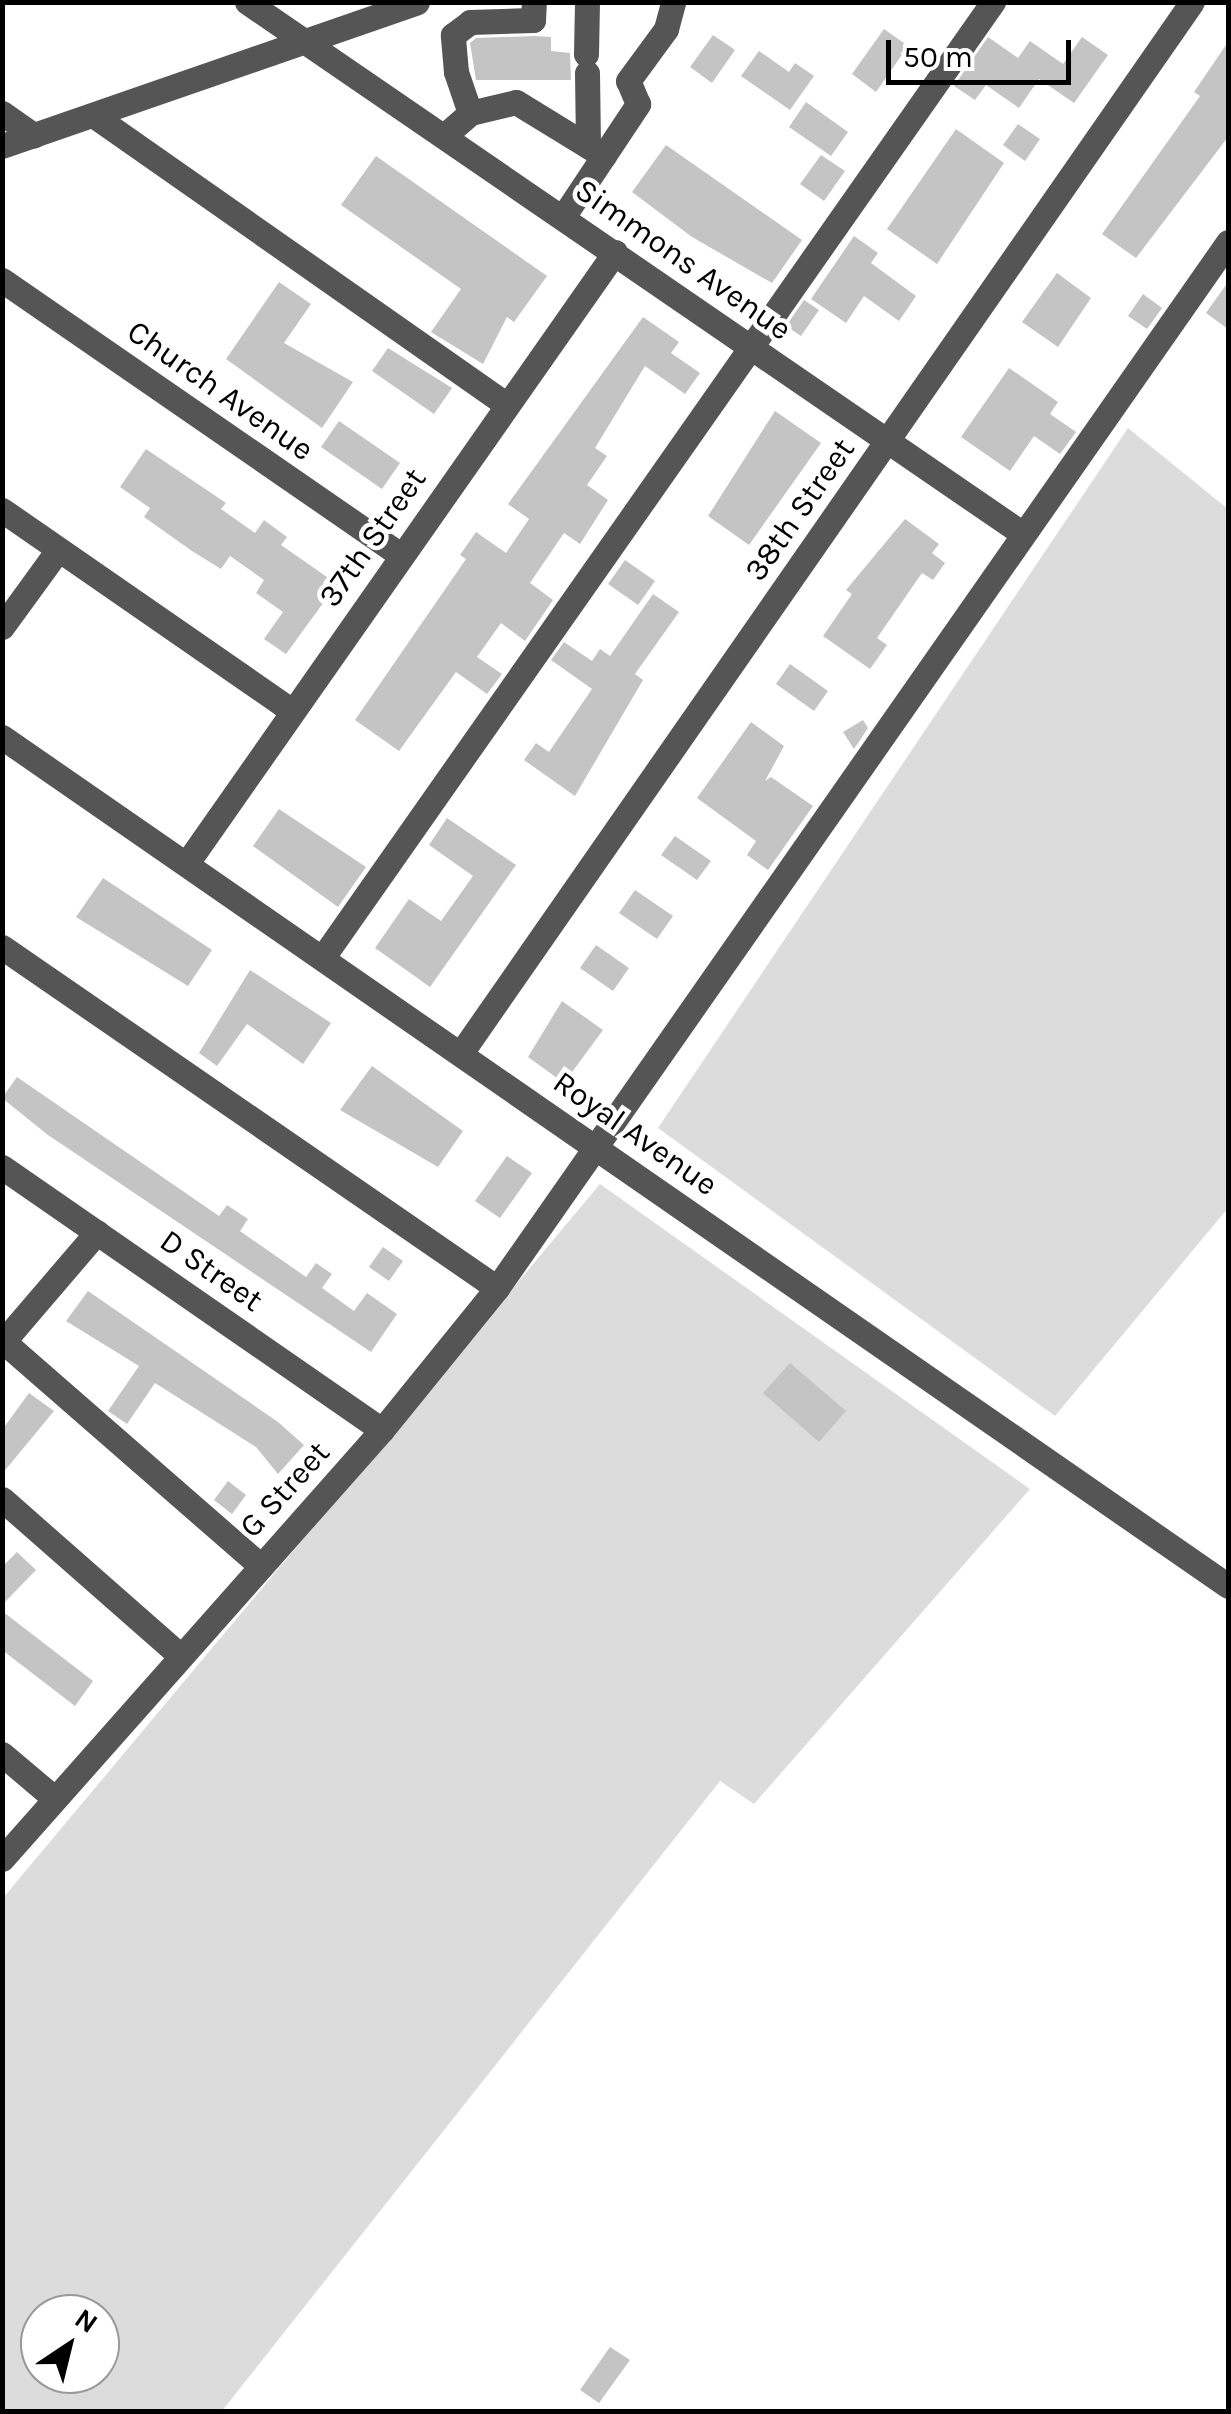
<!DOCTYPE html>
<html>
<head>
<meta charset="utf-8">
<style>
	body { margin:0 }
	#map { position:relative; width:1231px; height:2414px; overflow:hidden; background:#fff; font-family:Karla,sans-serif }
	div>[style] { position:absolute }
	.green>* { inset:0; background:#dcdcdc }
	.building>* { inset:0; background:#c4c4c4 }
	.minor>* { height:25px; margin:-12.5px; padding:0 12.5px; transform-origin:12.5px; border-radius:12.5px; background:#555 }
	span { translate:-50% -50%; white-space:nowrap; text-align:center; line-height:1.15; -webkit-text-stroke:9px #fff; paint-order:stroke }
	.street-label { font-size:32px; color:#000 }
	.frame { position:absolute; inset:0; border:5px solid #000; pointer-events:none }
	.north { position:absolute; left:20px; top:2294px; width:100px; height:100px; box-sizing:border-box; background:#fff; border:2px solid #999; border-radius:50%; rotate:35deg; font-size:28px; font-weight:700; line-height:40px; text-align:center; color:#000 }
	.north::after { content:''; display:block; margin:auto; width:35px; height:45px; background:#000; clip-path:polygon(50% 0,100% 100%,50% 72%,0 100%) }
	.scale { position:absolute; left:886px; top:40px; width:185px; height:45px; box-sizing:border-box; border:5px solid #000; border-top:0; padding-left:12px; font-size:30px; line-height:35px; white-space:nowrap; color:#000; -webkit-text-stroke:8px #fff; paint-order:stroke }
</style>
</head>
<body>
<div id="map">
	<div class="green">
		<div style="clip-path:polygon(1128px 428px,1228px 509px,1228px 1208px,1055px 1416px,658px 1128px)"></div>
		<div style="clip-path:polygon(evenodd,600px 1184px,1030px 1489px,754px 1804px,720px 1781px,222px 2411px,3px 2412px,3px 1898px,600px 1184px,40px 2314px,100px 2314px,100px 2374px,40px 2374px,40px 2314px)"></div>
	</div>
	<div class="building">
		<div style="clip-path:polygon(884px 29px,908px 46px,876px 92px,852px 74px)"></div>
		<div style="clip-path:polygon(713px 35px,735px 50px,712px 83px,690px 67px)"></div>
		<div style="clip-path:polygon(535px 36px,551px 37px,551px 51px,570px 53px,571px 80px,476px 80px,470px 43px,476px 38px)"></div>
		<div style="clip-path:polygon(988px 37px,1018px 58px,1030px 41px,1063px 64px,1082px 37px,1108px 55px,1074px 103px,1039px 79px,1019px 108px,986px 85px,975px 100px,954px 86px)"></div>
		<div style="clip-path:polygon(1228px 42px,1228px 137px,1136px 258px,1102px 234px,1200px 96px,1194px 92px)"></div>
		<div style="clip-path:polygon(759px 51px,789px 72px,795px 63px,814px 76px,790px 110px,741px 76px)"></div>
		<div style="clip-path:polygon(806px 102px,848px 132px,831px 156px,789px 127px)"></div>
		<div style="clip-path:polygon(1018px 124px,1040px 139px,1025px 161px,1003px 145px)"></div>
		<div style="clip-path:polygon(956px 129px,1004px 163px,937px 264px,887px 229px)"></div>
		<div style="clip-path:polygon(666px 145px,802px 240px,772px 283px,692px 237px,632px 192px)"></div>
		<div style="clip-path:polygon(821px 155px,845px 171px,824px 201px,800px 184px)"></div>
		<div style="clip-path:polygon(376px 156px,547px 276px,514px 322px,507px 317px,483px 364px,431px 332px,461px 289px,341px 205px)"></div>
		<div style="clip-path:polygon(854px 236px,878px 253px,871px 263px,916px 296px,899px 321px,864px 296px,846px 323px,811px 299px)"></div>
		<div style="clip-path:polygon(1057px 273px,1091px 298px,1058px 347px,1022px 322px)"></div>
		<div style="clip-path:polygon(279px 282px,311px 304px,284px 343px,353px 382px,322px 428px,226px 359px)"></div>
		<div style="clip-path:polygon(1228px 282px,1228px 329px,1206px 313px)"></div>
		<div style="clip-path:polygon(1143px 294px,1162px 308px,1147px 329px,1128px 316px)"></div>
		<div style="clip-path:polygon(804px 300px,819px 310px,801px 336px,786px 326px)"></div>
		<div style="clip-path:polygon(643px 317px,679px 342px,671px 353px,700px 373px,685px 394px,645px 366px,595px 448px,607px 456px,587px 485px,608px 500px,580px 544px,564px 533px,530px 583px,553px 600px,525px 641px,501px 623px,477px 657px,502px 674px,487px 694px,456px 672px,399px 751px,355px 720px,466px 559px,460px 555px,476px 532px,506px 553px,529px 519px,508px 504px)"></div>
		<div style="clip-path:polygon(388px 348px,452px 388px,434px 414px,372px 371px)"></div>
		<div style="clip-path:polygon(1009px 368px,1058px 402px,1050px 414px,1076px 432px,1060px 454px,1034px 436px,1010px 471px,961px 437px)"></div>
		<div style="clip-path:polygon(775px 411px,821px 443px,749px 545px,708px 516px)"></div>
		<div style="clip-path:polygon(339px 421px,400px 463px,382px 489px,321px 447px)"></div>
		<div style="clip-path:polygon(146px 449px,226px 503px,221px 509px,255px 533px,264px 520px,287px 537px,281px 545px,337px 584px,286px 654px,264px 639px,283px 612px,256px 593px,264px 580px,230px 556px,221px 569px,192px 551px,144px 517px,150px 508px,120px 487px)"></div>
		<div style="clip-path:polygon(905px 519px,939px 544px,932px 553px,945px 563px,933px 580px,922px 573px,877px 638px,887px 645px,870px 669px,823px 636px,852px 594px,846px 590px)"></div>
		<div style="clip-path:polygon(625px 560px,655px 581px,638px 605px,608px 584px)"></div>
		<div style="clip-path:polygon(653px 594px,679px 612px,635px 674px,643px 680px,575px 796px,524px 760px,536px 743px,549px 752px,592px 689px,551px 660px,564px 642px,592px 661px,600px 649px,610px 656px)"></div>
		<div style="clip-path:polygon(790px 664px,828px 691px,814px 711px,776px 684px)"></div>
		<div style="clip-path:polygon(863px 720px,868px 728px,854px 749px,843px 732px)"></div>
		<div style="clip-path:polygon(751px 722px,784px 746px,765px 781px,771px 777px,813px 806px,768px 870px,747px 855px,756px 841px,697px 798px)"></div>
		<div style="clip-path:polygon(279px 809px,366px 867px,338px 907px,253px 846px)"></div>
		<div style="clip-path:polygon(447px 818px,516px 865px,430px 987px,375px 948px,409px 899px,441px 921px,473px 876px,429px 845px)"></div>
		<div style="clip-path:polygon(675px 836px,711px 861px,697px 880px,661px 855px)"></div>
		<div style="clip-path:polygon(103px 878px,212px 950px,188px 986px,76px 917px)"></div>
		<div style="clip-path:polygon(635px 890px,673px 916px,657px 939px,619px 913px)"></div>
		<div style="clip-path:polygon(596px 945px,629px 968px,613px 991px,580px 968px)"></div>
		<div style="clip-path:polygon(250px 970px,331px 1023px,303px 1064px,247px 1024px,217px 1066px,199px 1053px)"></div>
		<div style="clip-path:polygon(562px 1001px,603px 1030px,564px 1083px,528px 1057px)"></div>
		<div style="clip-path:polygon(372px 1066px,463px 1131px,438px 1167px,340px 1110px)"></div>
		<div style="clip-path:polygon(17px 1077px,219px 1216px,227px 1205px,248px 1219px,240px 1231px,306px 1277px,316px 1263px,332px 1274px,322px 1288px,354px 1311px,367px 1293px,397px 1314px,371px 1352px,48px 1135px,2px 1098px)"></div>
		<div style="clip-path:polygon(507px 1156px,532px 1173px,500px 1218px,475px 1201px)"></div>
		<div style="clip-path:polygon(383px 1247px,403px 1261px,389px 1281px,369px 1267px)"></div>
		<div style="clip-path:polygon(88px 1291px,278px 1422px,304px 1445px,278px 1474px,256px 1447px,155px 1383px,127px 1424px,108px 1411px,139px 1366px,66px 1321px)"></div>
		<div style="clip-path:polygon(790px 1363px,846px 1411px,819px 1442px,763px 1393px)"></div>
		<div style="clip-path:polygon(29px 1393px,54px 1411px,2px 1474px,2px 1430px)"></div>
		<div style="clip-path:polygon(228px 1481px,246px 1495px,232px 1514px,214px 1500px)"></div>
		<div style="clip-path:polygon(17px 1552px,36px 1570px,2px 1605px,2px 1567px)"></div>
		<div style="clip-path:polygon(2px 1611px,93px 1681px,75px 1706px,2px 1650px)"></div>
		<div style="clip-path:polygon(610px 2347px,630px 2360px,599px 2403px,580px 2390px)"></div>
	</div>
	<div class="minor">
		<div style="left:247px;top:2px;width:941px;rotate:34.43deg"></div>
		<div style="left:586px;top:54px;width:52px;rotate:-88.9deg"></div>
		<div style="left:587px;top:73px;width:73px;rotate:89.2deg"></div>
		<div style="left:2px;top:113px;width:39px;rotate:35deg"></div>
		<div style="left:470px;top:113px;width:43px;rotate:-108.9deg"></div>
		<div style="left:456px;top:72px;width:37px;rotate:-95deg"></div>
		<div style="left:453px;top:35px;width:21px;rotate:-37deg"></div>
		<div style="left:470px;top:22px;width:63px;rotate:-1.8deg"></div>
		<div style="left:533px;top:20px;width:18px;rotate:-87deg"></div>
		<div style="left:93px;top:115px;width:505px;rotate:35.01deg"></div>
		<div style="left:444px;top:136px;width:35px;rotate:-41deg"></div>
		<div style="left:470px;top:113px;width:47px;rotate:-13.4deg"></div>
		<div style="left:516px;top:102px;width:103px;rotate:31.5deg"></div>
		<div style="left:2px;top:146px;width:439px;rotate:-19.1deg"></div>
		<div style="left:563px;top:217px;width:136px;rotate:-56.4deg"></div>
		<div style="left:638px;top:104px;width:25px;rotate:-113deg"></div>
		<div style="left:628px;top:81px;width:64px;rotate:-53.8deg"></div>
		<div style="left:666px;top:29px;width:28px;rotate:-75deg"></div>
		<div style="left:2px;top:280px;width:484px;rotate:34.6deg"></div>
		<div style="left:2px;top:510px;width:353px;rotate:34.7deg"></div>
		<div style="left:2px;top:627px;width:95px;rotate:-54deg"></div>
		<div style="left:2px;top:737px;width:1491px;rotate:34.7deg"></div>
		<div style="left:187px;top:863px;width:746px;rotate:-54.99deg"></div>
		<div style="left:2px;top:947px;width:601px;rotate:34.56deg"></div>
		<div style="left:323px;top:957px;width:1167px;rotate:-54.95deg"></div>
		<div style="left:461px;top:1053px;width:1280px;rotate:-55.18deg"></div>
		<div style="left:2px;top:1167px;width:462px;rotate:34.7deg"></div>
		<div style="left:4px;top:1342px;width:341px;rotate:41.1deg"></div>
		<div style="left:2px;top:1343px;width:146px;rotate:-49.4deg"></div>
		<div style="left:2px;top:1499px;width:238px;rotate:41.3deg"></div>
		<div style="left:2px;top:1754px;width:68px;rotate:40.2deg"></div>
		<div style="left:2px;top:1859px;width:573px;rotate:-48.47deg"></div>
		<div style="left:382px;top:1430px;width:183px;rotate:-51deg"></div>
		<div style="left:497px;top:1288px;width:1276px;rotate:-55.05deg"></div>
	</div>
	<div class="street-label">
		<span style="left:683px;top:260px;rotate:35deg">Simmons Avenue</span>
		<span style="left:220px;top:391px;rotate:35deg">Church Avenue</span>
		<span style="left:800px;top:510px;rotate:-55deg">38th Street</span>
		<span style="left:373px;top:538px;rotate:-55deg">37th Street</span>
		<span style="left:635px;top:1134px;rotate:35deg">Royal Avenue</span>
		<span style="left:211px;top:1271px;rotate:35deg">D Street</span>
		<span style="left:285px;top:1490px;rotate:-48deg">G Street</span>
	</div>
	<div class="frame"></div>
	<div class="north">N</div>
	<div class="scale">50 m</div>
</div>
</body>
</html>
